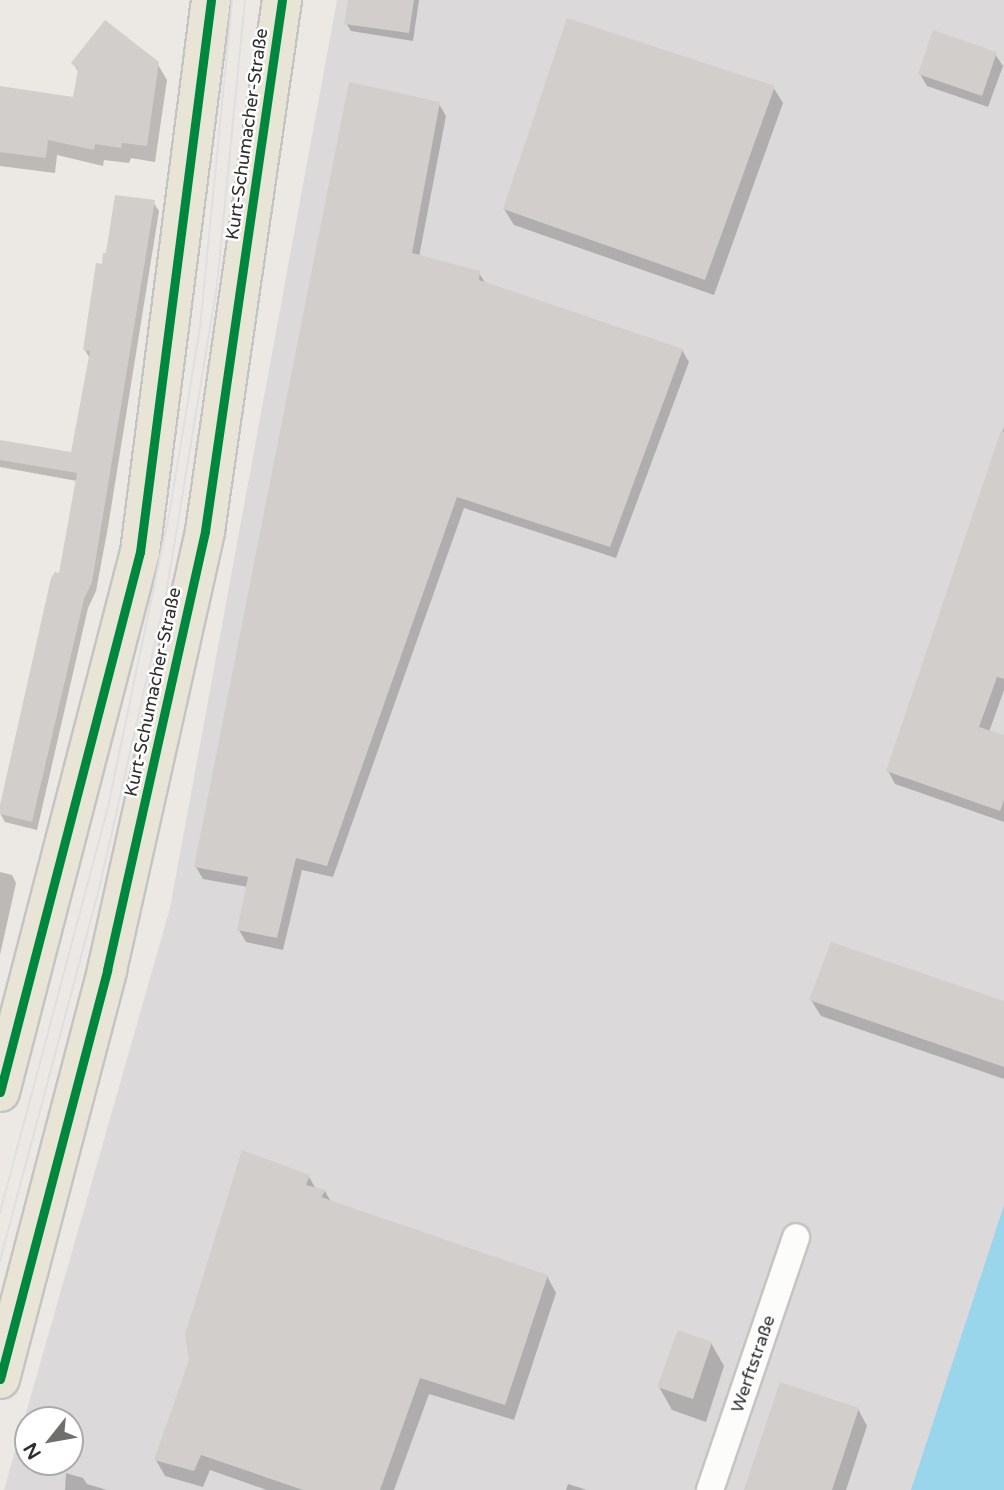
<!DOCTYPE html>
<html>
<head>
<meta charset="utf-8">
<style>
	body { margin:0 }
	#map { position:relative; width:1004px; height:1490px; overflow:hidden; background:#ece8e4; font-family:"Varela Round",sans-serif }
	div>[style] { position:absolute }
	.industrial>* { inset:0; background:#dcd9db }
	.water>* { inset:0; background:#99d6ec }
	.shadow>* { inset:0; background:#0003 }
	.building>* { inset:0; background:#d1cecb }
	.roads { filter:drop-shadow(2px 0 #c5c4c5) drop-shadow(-2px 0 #c5c4c5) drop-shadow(0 2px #c5c4c5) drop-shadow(0 -2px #c5c4c5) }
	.minor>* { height:26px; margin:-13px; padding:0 13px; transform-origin:13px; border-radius:13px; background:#fcfcfb }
	.primary>* { height:38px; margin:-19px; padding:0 19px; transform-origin:19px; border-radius:19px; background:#e8e4d6 }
	.tram>* { height:2px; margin:-1px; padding:0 1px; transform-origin:1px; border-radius:1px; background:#dfdfe1 }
	.cycleway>* { height:9px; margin:-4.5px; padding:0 4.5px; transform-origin:4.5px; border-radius:4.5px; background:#00873e }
	span { translate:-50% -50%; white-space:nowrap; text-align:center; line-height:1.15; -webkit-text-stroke:5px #fff; paint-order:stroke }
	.street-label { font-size:18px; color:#2e2e2e }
	.north { position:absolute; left:14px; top:1406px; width:70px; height:70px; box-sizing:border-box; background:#fff; border:2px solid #ababab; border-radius:50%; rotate:239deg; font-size:19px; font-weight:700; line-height:28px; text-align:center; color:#2e2e2e }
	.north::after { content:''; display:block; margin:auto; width:24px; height:32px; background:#706f6e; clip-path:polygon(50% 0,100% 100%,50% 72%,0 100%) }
</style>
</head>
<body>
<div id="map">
	<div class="industrial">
		<div style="clip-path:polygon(evenodd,337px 0,1004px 0,1004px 1490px,4px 1490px,170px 908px,337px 0,28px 1420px,70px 1420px,70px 1462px,28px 1462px,28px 1420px)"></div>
	</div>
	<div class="water">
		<div style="clip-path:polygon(1004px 1205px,1004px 1490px,911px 1490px)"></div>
	</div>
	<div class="shadow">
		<div style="clip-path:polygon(350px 0,419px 0,413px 41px,351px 31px,346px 23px)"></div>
		<div style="clip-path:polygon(995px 54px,1003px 66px,988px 107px,927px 86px,920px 74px)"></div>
		<div style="clip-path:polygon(73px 63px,157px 63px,167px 80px,155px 162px,131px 158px,129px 163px,104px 160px,103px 166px,57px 155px,55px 173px,0 166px,0 88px,74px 99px,79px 73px)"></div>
		<div style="clip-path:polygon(773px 87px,783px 103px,714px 295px,514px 225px,504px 209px)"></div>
		<div style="clip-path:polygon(439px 104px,446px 116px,419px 257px,479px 273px,486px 284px,682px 350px,689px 362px,616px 558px,464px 508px,333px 877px,302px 870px,283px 950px,246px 942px,239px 930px,248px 887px,203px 879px,196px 867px)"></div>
		<div style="clip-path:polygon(153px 202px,159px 211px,108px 527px,96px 591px,88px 608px,37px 830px,5px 822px,0 813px,60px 575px,77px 481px,0 467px,0 442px,73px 454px,90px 359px,85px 350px,103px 266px)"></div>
		<div style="clip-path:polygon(1004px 427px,1004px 690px,989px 732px,1004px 737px,1004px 822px,895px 784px,888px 771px)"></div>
		<div style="clip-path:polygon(0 872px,12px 875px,16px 883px,0 955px)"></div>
		<div style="clip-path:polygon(811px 1000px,1004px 1002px,1004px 1079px,821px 1016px)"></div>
		<div style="clip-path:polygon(309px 1177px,316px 1189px,325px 1191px,331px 1202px,547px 1276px,556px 1293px,514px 1420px,429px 1394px,394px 1490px,267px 1490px,210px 1470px,203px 1487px,165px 1476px,156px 1460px)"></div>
		<div style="clip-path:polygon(711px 1343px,724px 1366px,706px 1422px,672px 1410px,659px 1387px)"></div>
		<div style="clip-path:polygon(858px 1409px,867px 1426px,846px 1490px,746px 1490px)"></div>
		<div style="clip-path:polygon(66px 1473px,83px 1478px,87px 1484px,107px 1490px,65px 1490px)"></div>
		<div style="clip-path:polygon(568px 1484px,587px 1490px,566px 1490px)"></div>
	</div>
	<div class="building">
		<div style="clip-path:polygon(348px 0,414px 0,409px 33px,344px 24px)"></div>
		<div style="clip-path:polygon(567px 18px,775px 86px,705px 280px,503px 209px)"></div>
		<div style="clip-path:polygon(105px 20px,159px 62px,147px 146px,122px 143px,121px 148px,95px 144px,94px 150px,48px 140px,46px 158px,0 152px,0 86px,73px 97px,78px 69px,71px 63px)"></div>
		<div style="clip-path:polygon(933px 30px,997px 52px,982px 96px,918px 74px)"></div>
		<div style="clip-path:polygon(349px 82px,440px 102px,412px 253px,480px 271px,479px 280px,683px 349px,610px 547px,457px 497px,327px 866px,296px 858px,277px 938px,237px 930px,248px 877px,194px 867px)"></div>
		<div style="clip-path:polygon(115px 195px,155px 200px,92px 582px,84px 599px,32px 822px,0 814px,0 805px,51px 578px,55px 572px,59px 573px,77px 473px,0 460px,0 440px,71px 452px,90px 351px,83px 350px,96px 263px,102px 264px,103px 253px,106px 253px)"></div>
		<div style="clip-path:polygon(1001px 431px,1004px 432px,1004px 679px,997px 677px,979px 727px,1004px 735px,1004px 800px,1000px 811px,886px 771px)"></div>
		<div style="clip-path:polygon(831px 942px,1004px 1001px,1004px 1067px,809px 1000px)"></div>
		<div style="clip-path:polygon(242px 1150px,310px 1175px,306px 1185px,326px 1190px,321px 1197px,548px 1275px,505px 1405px,420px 1378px,380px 1490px,303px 1490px,201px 1455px,194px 1471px,154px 1460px,189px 1360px,185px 1335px)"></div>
		<div style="clip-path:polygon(678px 1330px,712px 1342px,693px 1399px,657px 1387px)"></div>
		<div style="clip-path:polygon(780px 1382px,859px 1408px,832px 1490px,744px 1490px)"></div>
	</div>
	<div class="roads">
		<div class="minor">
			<div style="left:710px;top:1490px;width:267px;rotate:-71.2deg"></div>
		</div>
		<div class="primary">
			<div style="left:0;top:1092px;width:558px;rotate:-75.47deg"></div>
			<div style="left:140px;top:552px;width:557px;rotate:-82.67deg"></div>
			<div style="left:0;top:1379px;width:423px;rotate:-75.3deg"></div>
			<div style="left:107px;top:970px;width:450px;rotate:-77.4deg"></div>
			<div style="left:205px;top:531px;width:537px;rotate:-81.75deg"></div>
		</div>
	</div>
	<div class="tram">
		<div style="left:0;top:1213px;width:425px;rotate:-75.1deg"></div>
		<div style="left:109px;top:802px;width:293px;rotate:-78.2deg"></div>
		<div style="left:169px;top:515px;width:190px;rotate:-80.6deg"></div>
		<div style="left:200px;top:328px;width:330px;rotate:-84.4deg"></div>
		<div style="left:0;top:1261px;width:385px;rotate:-75.1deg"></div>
		<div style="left:99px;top:889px;width:303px;rotate:-77.2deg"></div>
		<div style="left:166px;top:594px;width:313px;rotate:-80.6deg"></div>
		<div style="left:217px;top:285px;width:286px;rotate:-84.4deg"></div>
	</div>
	<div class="cycleway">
		<div style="left:0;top:1092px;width:558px;rotate:-75.47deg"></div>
		<div style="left:140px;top:552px;width:557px;rotate:-82.67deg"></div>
		<div style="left:0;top:1379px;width:423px;rotate:-75.3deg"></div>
		<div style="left:107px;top:970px;width:450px;rotate:-77.4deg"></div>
		<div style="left:205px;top:531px;width:537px;rotate:-81.75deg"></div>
	</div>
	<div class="street-label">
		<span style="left:247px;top:134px;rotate:-82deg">Kurt-Schumacher-Straße</span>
		<span style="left:153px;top:692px;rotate:-78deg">Kurt-Schumacher-Straße</span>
		<span style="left:753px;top:1364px;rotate:-71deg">Werftstraße</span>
	</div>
	<div class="north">N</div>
</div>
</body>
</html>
